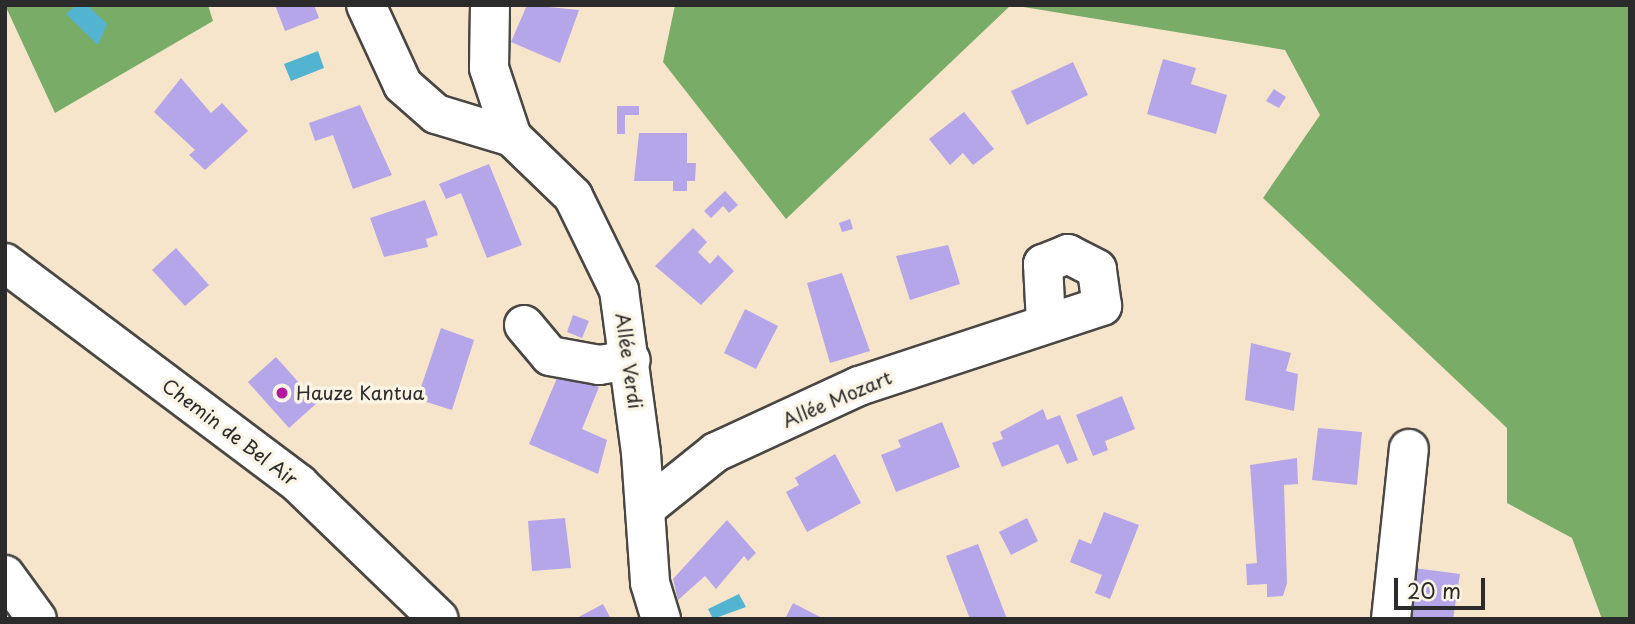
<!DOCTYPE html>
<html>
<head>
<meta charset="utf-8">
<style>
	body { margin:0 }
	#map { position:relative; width:1635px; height:624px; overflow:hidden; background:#f6e5cb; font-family:"Playpen Sans",sans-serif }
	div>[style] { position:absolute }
	.forest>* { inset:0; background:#79ac67 }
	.water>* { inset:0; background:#52b4d1 }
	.building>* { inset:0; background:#b4a6e9 }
	.roads { filter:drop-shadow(2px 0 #494743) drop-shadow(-2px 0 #494743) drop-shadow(0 2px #494743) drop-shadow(0 -2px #494743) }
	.minor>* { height:38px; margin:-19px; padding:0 19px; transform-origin:19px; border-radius:19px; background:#fff }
	.dots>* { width:19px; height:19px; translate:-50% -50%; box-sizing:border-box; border:4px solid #fcf5e5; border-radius:50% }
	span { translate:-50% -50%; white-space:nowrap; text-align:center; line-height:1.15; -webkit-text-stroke:7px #fcf5e5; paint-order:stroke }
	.street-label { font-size:19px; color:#2b2b2b }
	.poi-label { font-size:19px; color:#2b2b2b }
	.left { translate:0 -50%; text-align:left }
	.frame { position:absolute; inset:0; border:7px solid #2b2b2b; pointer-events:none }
	.scale { position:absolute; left:1394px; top:578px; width:91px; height:32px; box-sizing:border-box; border:4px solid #2b2b2b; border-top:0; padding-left:9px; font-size:21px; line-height:24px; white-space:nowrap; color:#2b2b2b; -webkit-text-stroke:5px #fcf5e5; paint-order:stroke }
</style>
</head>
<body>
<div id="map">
	<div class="forest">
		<div style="clip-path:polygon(5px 5px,208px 5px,213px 21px,55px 113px)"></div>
		<div style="clip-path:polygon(675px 5px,1630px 5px,1630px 619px,1602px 619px,1572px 538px,1507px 503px,1507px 428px,1263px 198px,1320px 115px,1285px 50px,1011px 5px,786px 219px,663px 62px)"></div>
	</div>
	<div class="water">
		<div style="clip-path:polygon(76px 5px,87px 5px,107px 24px,98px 45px,66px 14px)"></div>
		<div style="clip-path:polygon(318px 51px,324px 68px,291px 81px,284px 64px)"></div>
		<div style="clip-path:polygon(739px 594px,746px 607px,713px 619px,708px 609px)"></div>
	</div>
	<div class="building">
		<div style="clip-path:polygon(275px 5px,314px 5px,319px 18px,285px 31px)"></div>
		<div style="clip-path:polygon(527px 5px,579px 10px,560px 63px,511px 42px)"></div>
		<div style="clip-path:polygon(1163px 59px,1196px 68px,1191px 84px,1227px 95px,1216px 134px,1147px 114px)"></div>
		<div style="clip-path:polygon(1073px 62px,1088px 95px,1027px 125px,1011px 91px)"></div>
		<div style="clip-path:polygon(181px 78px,211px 113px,222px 103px,248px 131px,205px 170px,189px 155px,195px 150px,154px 112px)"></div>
		<div style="clip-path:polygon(1274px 89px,1286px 97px,1279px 108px,1266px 101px)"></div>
		<div style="clip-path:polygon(360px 105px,392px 175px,353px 189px,333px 135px,315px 141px,309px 123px)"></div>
		<div style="clip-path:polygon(617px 106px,639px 106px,639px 115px,625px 115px,625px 134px,617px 134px)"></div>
		<div style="clip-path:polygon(964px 112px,994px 149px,973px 165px,963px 153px,950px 165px,929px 139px)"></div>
		<div style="clip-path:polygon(639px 133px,687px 133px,687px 163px,696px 163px,695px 181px,687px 181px,687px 191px,673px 191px,673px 181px,634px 181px)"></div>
		<div style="clip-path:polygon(489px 164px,522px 245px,487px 258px,461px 193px,446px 199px,439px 184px)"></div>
		<div style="clip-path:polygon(725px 191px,738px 205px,729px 213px,723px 206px,711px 218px,704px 211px)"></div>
		<div style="clip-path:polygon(425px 200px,438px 235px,426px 239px,428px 247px,384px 257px,370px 218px)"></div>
		<div style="clip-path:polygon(850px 219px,853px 229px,842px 232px,839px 223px)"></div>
		<div style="clip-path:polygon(693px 228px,707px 242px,698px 252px,710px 264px,718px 255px,734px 271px,701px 305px,655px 266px)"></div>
		<div style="clip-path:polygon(948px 245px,960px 284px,910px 300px,896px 256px)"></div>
		<div style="clip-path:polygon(176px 248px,209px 285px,185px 306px,152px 270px)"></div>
		<div style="clip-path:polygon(842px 273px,870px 351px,830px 363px,807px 283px)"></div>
		<div style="clip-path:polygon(745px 309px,778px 326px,756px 369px,724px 353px)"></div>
		<div style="clip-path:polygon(573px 315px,589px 321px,582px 338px,567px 332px)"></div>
		<div style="clip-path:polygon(441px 328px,474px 340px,452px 410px,417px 399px)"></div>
		<div style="clip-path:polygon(1251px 343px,1291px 353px,1286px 371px,1298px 374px,1294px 411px,1245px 400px)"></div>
		<div style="clip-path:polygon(276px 357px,317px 403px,289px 428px,248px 382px)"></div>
		<div style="clip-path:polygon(560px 371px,599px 387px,582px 429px,607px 440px,598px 474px,529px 444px)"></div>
		<div style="clip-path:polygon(1122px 396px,1135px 429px,1105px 441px,1108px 450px,1093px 456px,1076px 415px)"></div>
		<div style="clip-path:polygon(1043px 409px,1047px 420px,1060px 415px,1078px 460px,1067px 464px,1058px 444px,1002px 467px,992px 443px,1003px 439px,1000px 432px)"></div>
		<div style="clip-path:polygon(942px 422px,960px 467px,896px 492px,881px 455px,901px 447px,898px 440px)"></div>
		<div style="clip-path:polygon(1318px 428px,1362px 432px,1357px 485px,1312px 480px)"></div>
		<div style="clip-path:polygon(835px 454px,861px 503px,807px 532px,786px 492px,799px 485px,795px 478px)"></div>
		<div style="clip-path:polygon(1297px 458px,1298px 484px,1284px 485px,1287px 583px,1283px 596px,1267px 597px,1267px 584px,1247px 585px,1246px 564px,1257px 563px,1250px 465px)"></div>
		<div style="clip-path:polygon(1104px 512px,1139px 525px,1110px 599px,1095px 593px,1102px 575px,1070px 562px,1079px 539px,1091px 544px)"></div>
		<div style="clip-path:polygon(565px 518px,571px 568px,532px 571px,528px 521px)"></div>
		<div style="clip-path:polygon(1027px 518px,1038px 541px,1011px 555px,999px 532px)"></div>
		<div style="clip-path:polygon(727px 520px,756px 553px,748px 561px,744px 556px,716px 589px,705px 576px,678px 600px,673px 579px)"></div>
		<div style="clip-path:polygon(978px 544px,1007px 619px,970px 619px,946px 556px)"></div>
		<div style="clip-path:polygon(1406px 567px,1460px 574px,1453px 619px,1403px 619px)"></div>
		<div style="clip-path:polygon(793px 603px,824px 619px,785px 619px)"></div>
		<div style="clip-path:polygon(603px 604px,611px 619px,575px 619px)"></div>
	</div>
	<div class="roads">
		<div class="minor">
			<div style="left:366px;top:5px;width:88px;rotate:65.2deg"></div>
			<div style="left:403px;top:85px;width:44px;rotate:41.3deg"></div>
			<div style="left:436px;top:114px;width:79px;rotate:16.8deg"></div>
			<div style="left:490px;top:5px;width:63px;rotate:90.9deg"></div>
			<div style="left:489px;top:68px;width:73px;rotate:71.6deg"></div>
			<div style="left:512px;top:137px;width:85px;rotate:44deg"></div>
			<div style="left:573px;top:196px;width:105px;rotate:63.9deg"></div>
			<div style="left:619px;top:290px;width:164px;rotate:82.3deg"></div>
			<div style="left:641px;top:453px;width:130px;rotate:86deg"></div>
			<div style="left:650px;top:583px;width:38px;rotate:73deg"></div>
			<div style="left:5px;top:263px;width:368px;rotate:36.9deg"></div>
			<div style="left:299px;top:484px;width:194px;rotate:44deg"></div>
			<div style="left:524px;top:325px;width:40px;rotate:50deg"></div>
			<div style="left:550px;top:356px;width:50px;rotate:10.4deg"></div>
			<div style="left:599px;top:365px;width:32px;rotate:-9deg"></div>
			<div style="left:646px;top:508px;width:90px;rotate:-38.7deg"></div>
			<div style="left:716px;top:452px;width:157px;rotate:-24.8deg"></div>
			<div style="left:859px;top:386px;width:256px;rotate:-18.2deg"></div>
			<div style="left:1102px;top:306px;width:37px;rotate:-98deg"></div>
			<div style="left:1097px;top:269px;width:33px;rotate:-153deg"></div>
			<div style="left:1068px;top:254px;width:27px;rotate:158deg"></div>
			<div style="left:1043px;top:264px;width:60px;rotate:87.1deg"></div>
			<div style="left:5px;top:575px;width:54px;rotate:54deg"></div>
			<div style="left:1391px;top:619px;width:171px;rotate:-84deg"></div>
		</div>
	</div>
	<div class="dots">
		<div style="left:282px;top:393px;background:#b5179e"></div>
	</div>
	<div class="street-label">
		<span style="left:629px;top:361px;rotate:82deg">Allée Verdi</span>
		<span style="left:837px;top:399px;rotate:-23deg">Allée Mozart</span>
		<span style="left:230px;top:432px;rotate:37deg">Chemin de Bel Air</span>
	</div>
	<div class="poi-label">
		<span class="left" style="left:296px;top:393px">Hauze Kantua</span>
	</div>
	<div class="frame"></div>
	<div class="scale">20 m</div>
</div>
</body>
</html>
